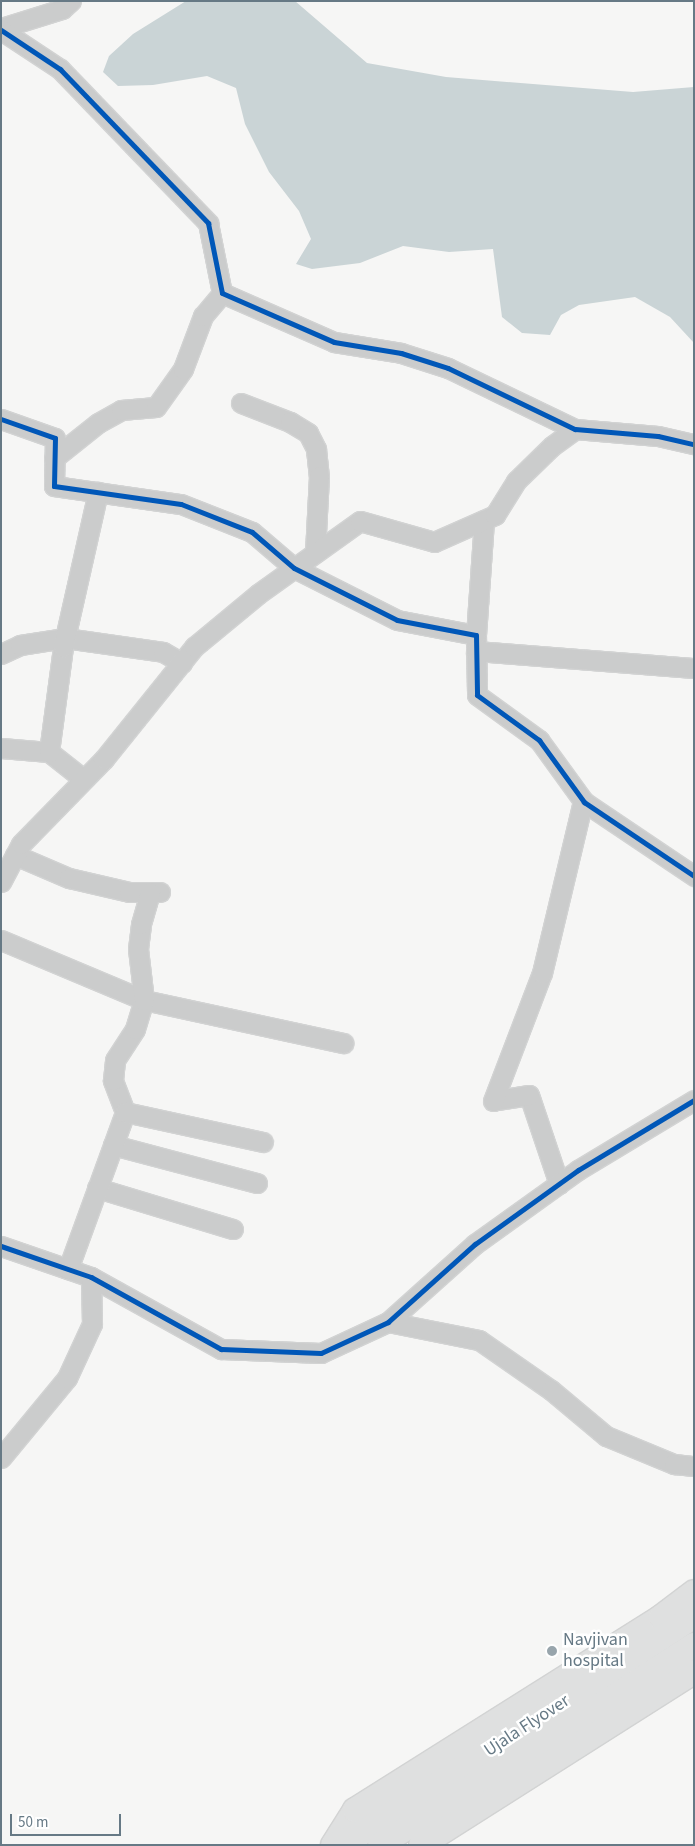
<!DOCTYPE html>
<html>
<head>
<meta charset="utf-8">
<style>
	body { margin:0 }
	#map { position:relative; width:695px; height:1846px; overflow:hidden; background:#f6f6f5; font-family:"Source Sans 3",sans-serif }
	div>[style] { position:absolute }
	.water>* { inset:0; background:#cad4d6 }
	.roads { filter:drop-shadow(1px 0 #d2d3d3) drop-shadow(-1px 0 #d2d3d3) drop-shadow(0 1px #d2d3d3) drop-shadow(0 -1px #d2d3d3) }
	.minor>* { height:19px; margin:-9.5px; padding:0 9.5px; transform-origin:9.5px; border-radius:9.5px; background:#cbcccc }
	.major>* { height:24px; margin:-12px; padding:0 12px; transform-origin:12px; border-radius:12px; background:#dfe0e0 }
	.cycleway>* { height:5px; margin:-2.5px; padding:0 2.5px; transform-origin:2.5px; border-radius:2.5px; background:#0057b8 }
	.dots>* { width:14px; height:14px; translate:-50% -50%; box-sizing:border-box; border:2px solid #fff; border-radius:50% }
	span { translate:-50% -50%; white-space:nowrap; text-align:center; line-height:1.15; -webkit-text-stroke:5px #fff; paint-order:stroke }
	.poi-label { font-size:18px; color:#667985 }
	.left { translate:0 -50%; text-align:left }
	.street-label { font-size:18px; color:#667985 }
	.frame { position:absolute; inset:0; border:2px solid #667985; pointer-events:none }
	.scale { position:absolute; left:10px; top:1814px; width:111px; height:22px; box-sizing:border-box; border:2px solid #667985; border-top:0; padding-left:6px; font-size:15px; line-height:18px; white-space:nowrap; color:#667985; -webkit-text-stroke:4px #fff; paint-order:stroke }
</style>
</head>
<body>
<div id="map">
	<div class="water">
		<div style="clip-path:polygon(186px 1px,295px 1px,367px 63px,446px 77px,633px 92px,694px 87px,694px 343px,670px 317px,635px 297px,579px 305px,561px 315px,550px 335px,522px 333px,502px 317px,493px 249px,449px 252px,403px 246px,360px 263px,312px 269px,296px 264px,311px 239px,299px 211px,269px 172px,245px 124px,236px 88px,207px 76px,153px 85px,118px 86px,103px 72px,109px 56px,133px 34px)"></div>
	</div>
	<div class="roads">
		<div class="minor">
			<div style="left:1px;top:28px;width:64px;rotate:-17.3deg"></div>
			<div style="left:62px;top:9px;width:12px;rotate:-42deg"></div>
			<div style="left:1px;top:30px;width:71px;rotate:33.5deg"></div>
			<div style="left:60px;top:69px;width:214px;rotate:46.1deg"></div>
			<div style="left:208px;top:223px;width:71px;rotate:78.7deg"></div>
			<div style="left:222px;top:293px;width:122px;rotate:23.6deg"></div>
			<div style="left:334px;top:342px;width:68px;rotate:9.3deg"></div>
			<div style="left:401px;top:353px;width:49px;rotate:17.7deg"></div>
			<div style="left:448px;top:368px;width:141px;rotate:25.7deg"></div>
			<div style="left:575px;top:429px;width:83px;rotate:4.8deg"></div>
			<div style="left:658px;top:436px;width:37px;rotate:13deg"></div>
			<div style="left:241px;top:403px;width:53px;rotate:21.2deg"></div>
			<div style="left:290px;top:422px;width:21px;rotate:31deg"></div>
			<div style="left:308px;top:433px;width:18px;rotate:63deg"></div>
			<div style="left:316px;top:449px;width:27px;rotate:84deg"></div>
			<div style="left:319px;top:476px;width:77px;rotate:93deg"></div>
			<div style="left:1px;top:419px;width:57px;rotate:19.4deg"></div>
			<div style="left:55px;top:438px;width:48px;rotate:91.2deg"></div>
			<div style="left:54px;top:486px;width:128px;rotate:8.1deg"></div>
			<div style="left:181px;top:504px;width:76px;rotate:21.5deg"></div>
			<div style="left:252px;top:532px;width:55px;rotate:40.6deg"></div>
			<div style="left:294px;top:568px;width:115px;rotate:26.8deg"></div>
			<div style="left:397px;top:620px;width:80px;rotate:10.8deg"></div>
			<div style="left:476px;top:635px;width:60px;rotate:89deg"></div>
			<div style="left:477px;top:695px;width:77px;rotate:36deg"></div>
			<div style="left:539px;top:740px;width:77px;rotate:54deg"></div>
			<div style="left:584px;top:802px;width:133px;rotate:33.9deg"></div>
			<div style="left:54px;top:458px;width:56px;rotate:-38.5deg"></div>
			<div style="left:98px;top:423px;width:26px;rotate:-29deg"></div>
			<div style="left:121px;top:410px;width:35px;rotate:-5deg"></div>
			<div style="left:156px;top:407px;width:47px;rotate:-54.6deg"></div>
			<div style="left:183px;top:369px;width:57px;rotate:-69.3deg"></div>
			<div style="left:203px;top:316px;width:30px;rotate:-50deg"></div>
			<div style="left:476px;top:635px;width:115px;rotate:-86deg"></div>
			<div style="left:476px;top:651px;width:219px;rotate:4.5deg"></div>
			<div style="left:1px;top:654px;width:21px;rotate:-25deg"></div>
			<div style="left:20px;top:645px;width:46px;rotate:-8.8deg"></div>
			<div style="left:65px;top:638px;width:99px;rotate:8.1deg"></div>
			<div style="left:163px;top:652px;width:22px;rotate:30deg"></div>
			<div style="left:1px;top:748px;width:48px;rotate:4.8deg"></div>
			<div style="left:49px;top:752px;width:42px;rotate:38.2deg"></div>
			<div style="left:49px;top:752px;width:106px;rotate:-82.4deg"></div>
			<div style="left:63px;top:647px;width:159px;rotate:-77.3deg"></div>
			<div style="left:15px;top:855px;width:59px;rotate:23.1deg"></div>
			<div style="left:69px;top:878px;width:62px;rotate:13.1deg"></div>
			<div style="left:129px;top:892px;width:31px"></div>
			<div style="left:1px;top:882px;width:43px;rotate:-62.2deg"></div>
			<div style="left:21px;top:844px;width:119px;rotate:-45.7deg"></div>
			<div style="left:104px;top:759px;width:144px;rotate:-51.2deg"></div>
			<div style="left:194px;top:647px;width:83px;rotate:-39.6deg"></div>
			<div style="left:258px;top:594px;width:125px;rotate:-35.6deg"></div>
			<div style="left:360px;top:521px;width:77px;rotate:15.8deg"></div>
			<div style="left:434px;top:542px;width:67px;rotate:-23.9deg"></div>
			<div style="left:495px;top:515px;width:40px;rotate:-58deg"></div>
			<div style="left:516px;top:481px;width:50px;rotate:-44.2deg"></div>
			<div style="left:552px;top:446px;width:29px;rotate:-36deg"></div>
			<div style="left:1px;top:940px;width:155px;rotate:22.8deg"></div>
			<div style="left:144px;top:1000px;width:204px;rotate:12.2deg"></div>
			<div style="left:125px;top:1112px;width:34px;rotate:-111deg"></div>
			<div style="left:113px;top:1080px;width:20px;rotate:-84deg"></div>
			<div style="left:115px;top:1060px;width:37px;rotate:-57deg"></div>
			<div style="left:135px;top:1029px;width:30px;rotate:-73deg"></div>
			<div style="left:144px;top:1000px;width:51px;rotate:-96.7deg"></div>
			<div style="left:138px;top:949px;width:25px;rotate:-83deg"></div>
			<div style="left:141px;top:924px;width:33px;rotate:-74deg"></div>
			<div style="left:113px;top:1145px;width:149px;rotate:14.8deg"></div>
			<div style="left:559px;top:1184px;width:94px;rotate:-108.6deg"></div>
			<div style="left:529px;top:1095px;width:36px;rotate:171deg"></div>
			<div style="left:493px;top:1101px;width:137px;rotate:-69.1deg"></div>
			<div style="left:542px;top:973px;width:177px;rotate:-76.6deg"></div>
			<div style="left:97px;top:1188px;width:142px;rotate:16.8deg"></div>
			<div style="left:1px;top:1246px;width:95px;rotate:19deg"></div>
			<div style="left:91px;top:1277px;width:149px;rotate:29deg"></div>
			<div style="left:221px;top:1349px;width:100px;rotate:2.3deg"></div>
			<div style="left:321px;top:1353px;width:74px;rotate:-24.8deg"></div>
			<div style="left:388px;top:1322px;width:117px;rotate:-41.9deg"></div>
			<div style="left:475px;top:1244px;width:127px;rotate:-35.7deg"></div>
			<div style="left:578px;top:1170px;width:135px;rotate:-31.1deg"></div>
			<div style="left:68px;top:1269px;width:167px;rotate:-70deg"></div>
			<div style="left:125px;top:1112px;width:141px;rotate:12.3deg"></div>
			<div style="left:388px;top:1322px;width:93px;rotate:11.2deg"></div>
			<div style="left:479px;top:1340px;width:88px;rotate:34.8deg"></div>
			<div style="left:551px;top:1390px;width:72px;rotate:39.9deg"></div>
			<div style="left:606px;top:1436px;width:74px;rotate:22.4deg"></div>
			<div style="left:674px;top:1464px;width:20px;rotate:6deg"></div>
			<div style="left:1px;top:1458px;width:104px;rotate:-50.5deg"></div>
			<div style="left:67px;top:1378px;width:60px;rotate:-65.2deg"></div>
			<div style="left:92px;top:1324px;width:47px;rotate:-91.2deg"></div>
		</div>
		<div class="major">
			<div style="left:333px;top:1845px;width:41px;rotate:-57.8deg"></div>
			<div style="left:355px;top:1810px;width:362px;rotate:-32.2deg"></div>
			<div style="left:661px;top:1617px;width:41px;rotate:-37.1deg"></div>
			<div style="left:334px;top:1845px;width:28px;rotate:-23deg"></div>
			<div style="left:360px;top:1834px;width:399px;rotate:-33.1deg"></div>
			<div style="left:380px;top:1845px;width:372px;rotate:-32.5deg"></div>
			<div style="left:421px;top:1845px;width:323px;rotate:-32.4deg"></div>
		</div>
	</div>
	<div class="cycleway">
		<div style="left:1px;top:30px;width:71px;rotate:33.5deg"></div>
		<div style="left:60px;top:69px;width:214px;rotate:46.1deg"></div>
		<div style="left:208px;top:223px;width:71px;rotate:78.7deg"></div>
		<div style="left:222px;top:293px;width:122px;rotate:23.6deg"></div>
		<div style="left:334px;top:342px;width:68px;rotate:9.3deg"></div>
		<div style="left:401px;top:353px;width:49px;rotate:17.7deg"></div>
		<div style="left:448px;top:368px;width:141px;rotate:25.7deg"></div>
		<div style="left:575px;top:429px;width:83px;rotate:4.8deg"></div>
		<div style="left:658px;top:436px;width:37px;rotate:13deg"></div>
		<div style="left:1px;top:419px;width:57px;rotate:19.4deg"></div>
		<div style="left:55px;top:438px;width:48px;rotate:91.2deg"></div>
		<div style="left:54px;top:486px;width:128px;rotate:8.1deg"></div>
		<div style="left:181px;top:504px;width:76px;rotate:21.5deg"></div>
		<div style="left:252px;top:532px;width:55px;rotate:40.6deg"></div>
		<div style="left:294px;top:568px;width:115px;rotate:26.8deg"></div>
		<div style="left:397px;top:620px;width:80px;rotate:10.8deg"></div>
		<div style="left:476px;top:635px;width:60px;rotate:89deg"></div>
		<div style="left:477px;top:695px;width:77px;rotate:36deg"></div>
		<div style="left:539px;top:740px;width:77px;rotate:54deg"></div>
		<div style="left:584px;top:802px;width:133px;rotate:33.9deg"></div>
		<div style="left:1px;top:1246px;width:95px;rotate:19deg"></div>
		<div style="left:91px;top:1277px;width:149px;rotate:29deg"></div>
		<div style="left:221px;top:1349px;width:100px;rotate:2.3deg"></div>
		<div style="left:321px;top:1353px;width:74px;rotate:-24.8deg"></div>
		<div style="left:388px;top:1322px;width:117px;rotate:-41.9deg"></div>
		<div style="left:475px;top:1244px;width:127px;rotate:-35.7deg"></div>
		<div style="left:578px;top:1170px;width:135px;rotate:-31.1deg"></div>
	</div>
	<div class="dots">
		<div style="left:552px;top:1651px;background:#98a5ac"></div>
	</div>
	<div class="poi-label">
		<span class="left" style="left:563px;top:1651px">Navjivan<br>hospital</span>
	</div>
	<div class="street-label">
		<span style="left:527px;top:1726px;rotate:-33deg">Ujala Flyover</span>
	</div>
	<div class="frame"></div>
	<div class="scale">50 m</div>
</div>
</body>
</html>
